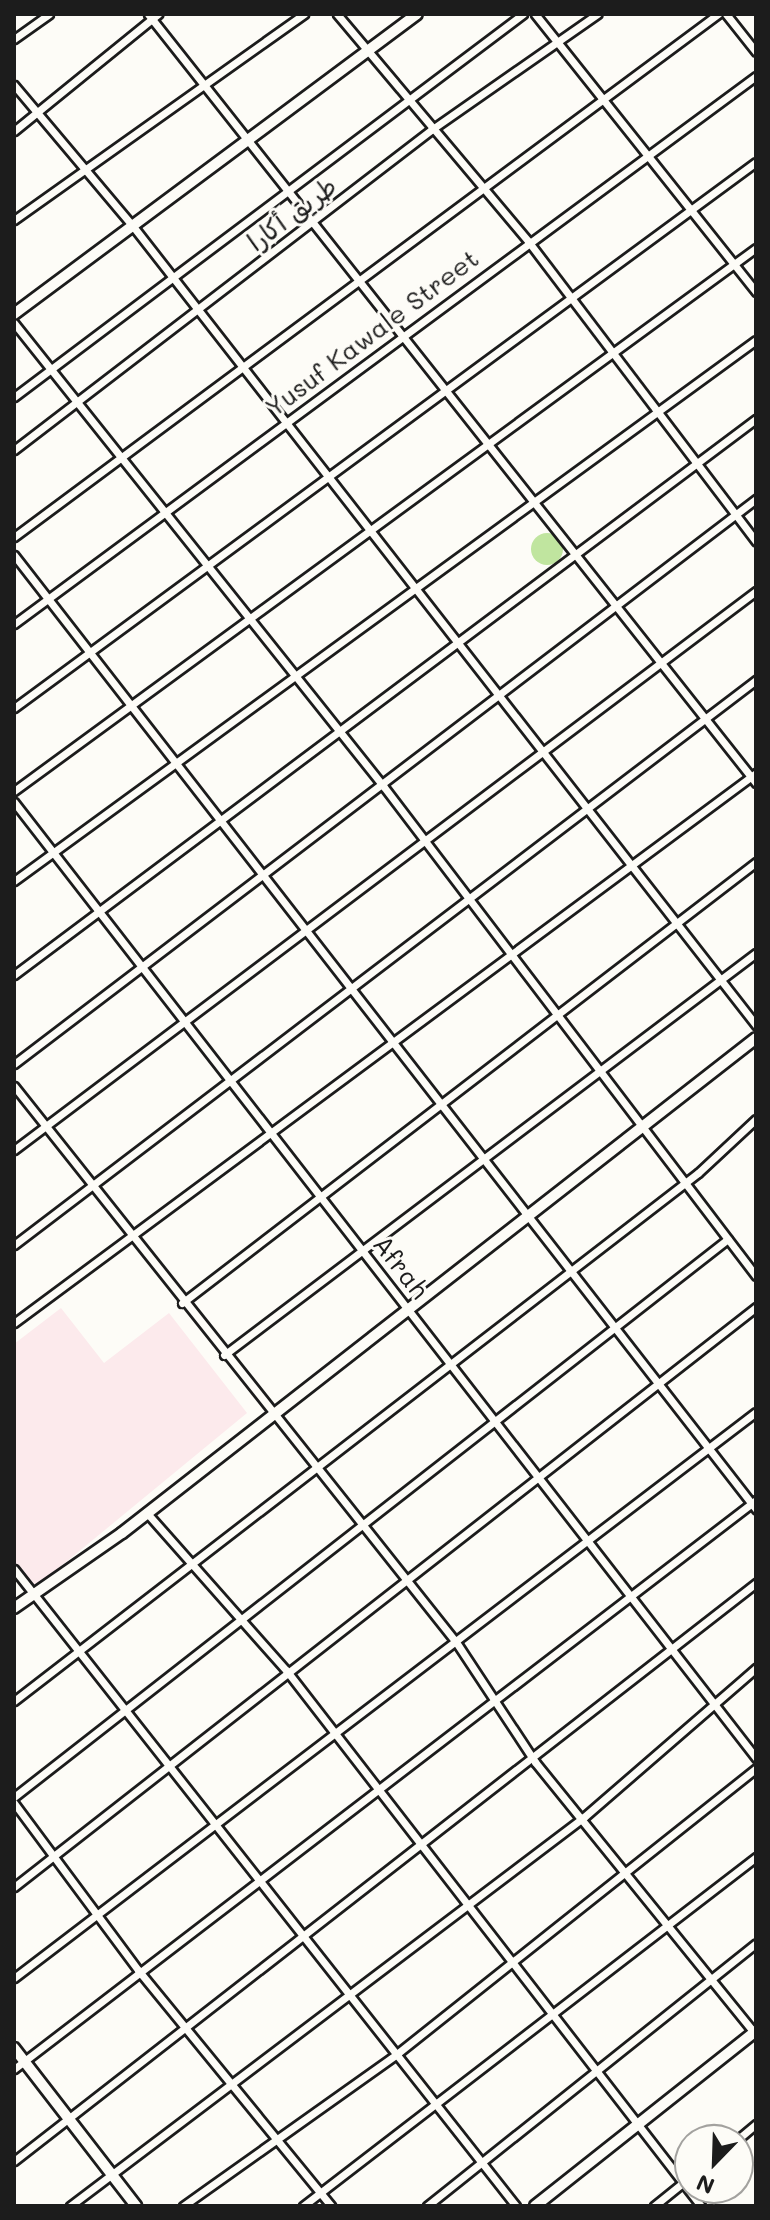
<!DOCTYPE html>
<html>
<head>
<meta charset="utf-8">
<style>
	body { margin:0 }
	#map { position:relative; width:770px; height:2220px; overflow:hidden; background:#fdfcf7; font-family:Mali,"Playpen Sans Arabic",sans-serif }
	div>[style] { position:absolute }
	.built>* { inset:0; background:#fceaec }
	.green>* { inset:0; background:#c0e59f }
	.round { border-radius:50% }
	.roads { filter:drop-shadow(2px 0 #1c1c1c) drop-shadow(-2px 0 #1c1c1c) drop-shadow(0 2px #1c1c1c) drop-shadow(0 -2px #1c1c1c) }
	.street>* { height:7px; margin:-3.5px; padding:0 3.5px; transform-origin:3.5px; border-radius:3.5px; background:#fdfcf7 }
	.secondary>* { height:10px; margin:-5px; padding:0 5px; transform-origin:5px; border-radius:5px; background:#fdfcf7 }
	span { translate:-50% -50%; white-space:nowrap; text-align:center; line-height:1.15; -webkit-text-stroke:6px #fdfcf7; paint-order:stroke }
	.street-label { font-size:26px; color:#1c1c1c }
	.frame { position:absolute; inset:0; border:16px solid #1c1c1c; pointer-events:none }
	.north { position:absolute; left:674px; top:2124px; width:80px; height:80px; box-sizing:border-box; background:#fdfcf7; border:2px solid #a3a29f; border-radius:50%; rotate:203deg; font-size:22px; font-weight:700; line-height:32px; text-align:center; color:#1c1c1c }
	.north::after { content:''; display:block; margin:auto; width:28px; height:36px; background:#1c1c1c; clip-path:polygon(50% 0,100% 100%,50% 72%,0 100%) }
</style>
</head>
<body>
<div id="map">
	<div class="built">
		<div style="clip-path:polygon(61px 1308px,104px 1363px,169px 1313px,247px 1413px,32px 1590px,14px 1566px,14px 1344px)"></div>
	</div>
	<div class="green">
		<div class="round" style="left:531px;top:533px;width:32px;height:32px"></div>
	</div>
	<div class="roads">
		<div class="street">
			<div style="left:148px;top:14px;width:980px;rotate:51.67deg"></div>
			<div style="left:337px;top:14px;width:297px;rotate:49.9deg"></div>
			<div style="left:528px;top:241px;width:377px;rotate:52.8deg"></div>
			<div style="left:535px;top:14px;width:355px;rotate:51.5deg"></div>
			<div style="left:726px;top:14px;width:48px;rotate:51.7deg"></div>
			<div style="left:14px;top:39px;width:43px;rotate:-35.5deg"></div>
			<div style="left:14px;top:85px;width:183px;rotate:49.9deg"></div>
			<div style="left:132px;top:225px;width:1015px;rotate:52.05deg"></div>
			<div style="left:14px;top:131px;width:186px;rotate:-39.1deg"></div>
			<div style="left:14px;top:220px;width:356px;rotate:-35.4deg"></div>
			<div style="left:14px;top:323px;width:593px;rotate:51.43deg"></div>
			<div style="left:384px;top:787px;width:614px;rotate:52.74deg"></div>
			<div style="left:14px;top:397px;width:637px;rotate:-36.96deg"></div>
			<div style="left:14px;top:450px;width:526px;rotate:-37.5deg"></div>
			<div style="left:431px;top:130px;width:203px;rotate:-34.9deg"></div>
			<div style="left:14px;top:537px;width:877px;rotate:-36.61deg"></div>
			<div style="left:14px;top:555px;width:1209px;rotate:52.13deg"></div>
			<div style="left:14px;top:624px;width:922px;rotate:-36.45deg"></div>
			<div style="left:14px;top:708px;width:921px;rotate:-36.35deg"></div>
			<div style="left:14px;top:791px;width:919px;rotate:-36.2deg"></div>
			<div style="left:14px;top:802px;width:1210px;rotate:52.18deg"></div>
			<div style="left:14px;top:881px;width:918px;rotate:-36.1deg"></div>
			<div style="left:14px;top:975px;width:927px;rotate:-36.85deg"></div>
			<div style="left:14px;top:1064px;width:933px;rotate:-37.29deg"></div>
			<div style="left:14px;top:1086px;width:710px;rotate:51.52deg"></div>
			<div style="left:456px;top:1642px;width:144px;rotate:56.6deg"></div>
			<div style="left:535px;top:1762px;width:351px;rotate:51deg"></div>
			<div style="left:14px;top:1150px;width:929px;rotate:-36.99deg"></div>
			<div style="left:14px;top:1245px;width:933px;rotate:-37.29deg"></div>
			<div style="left:182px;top:1303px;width:724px;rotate:-37.53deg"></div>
			<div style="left:14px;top:1323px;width:924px;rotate:-36.55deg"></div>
			<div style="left:224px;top:1355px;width:667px;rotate:-37.08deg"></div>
			<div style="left:146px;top:1512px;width:211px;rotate:48.5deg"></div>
			<div style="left:286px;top:1670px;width:678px;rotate:52.25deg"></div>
			<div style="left:14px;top:1569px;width:811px;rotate:51.76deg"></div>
			<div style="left:14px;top:1701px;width:864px;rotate:-37.67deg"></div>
			<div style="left:698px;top:1173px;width:79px;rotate:-43deg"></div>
			<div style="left:14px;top:1797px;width:906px;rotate:-38.01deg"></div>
			<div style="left:14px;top:1803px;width:208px;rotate:53.4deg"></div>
			<div style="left:138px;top:1970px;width:305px;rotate:50.7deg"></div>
			<div style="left:14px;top:1887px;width:942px;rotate:-38.01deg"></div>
			<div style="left:14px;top:1978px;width:933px;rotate:-37.34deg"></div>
			<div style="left:14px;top:2069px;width:935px;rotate:-37.48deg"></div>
			<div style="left:737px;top:2140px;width:25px;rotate:-40deg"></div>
			<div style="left:14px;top:2161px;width:941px;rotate:-37.92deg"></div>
			<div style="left:70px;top:2206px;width:645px;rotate:-37.12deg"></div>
			<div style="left:584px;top:1817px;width:228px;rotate:-40.9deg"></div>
			<div style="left:183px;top:2206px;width:264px;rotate:-35.4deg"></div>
			<div style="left:398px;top:2053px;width:458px;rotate:-38.5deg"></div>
			<div style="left:303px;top:2206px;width:572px;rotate:-37.61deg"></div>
			<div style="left:427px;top:2206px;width:421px;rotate:-38.6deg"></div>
			<div style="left:654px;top:2206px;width:46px;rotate:-38.9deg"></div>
		</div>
		<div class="secondary">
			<div style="left:14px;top:314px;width:502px;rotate:-36.66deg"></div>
			<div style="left:14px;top:1608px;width:131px;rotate:-34.8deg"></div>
			<div style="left:122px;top:1533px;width:804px;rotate:-37.98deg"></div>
			<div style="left:14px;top:2048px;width:200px;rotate:52.3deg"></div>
			<div style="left:535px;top:2206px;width:282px;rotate:-38.4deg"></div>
		</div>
	</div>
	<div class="street-label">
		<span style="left:292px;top:214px;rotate:-37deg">طريق أكارا</span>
		<span style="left:372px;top:333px;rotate:-37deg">Yusuf Kawale Street</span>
		<span style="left:401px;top:1267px;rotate:52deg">Afrah</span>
	</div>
	<div class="frame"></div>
	<div class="north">N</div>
</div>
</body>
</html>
